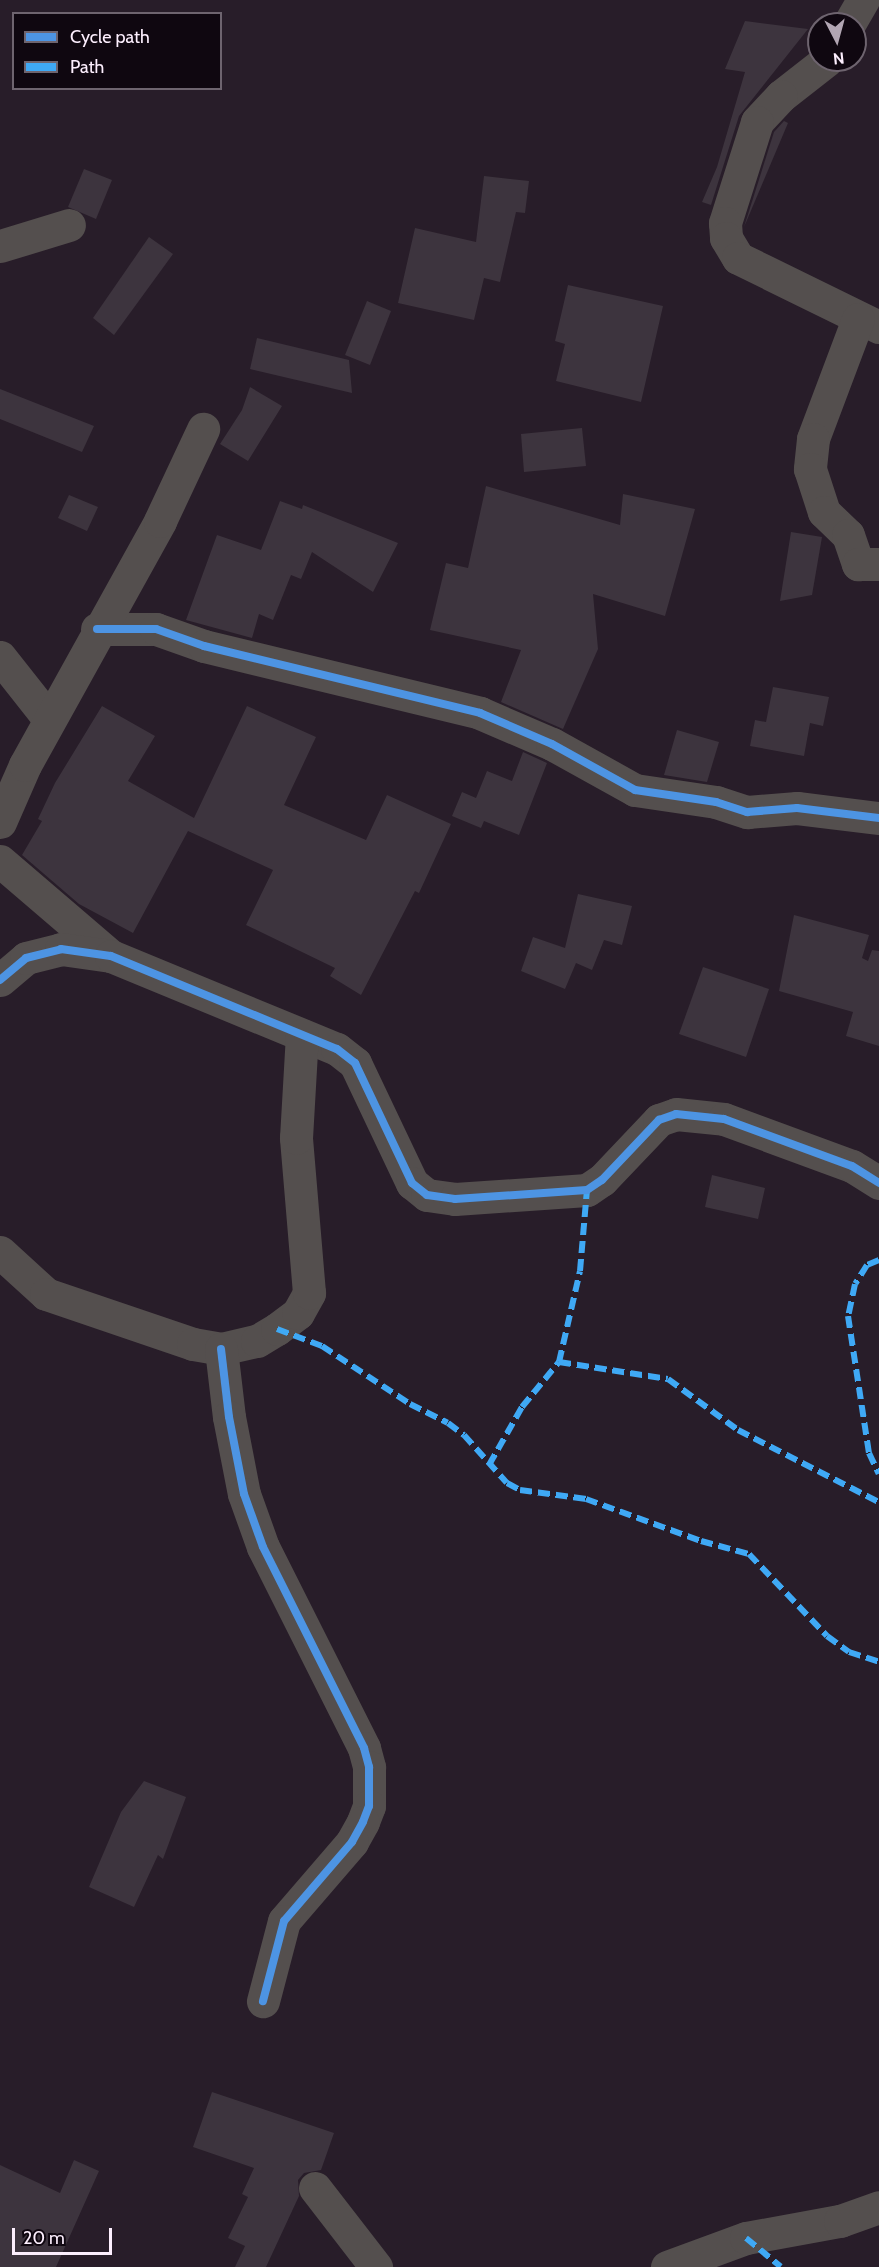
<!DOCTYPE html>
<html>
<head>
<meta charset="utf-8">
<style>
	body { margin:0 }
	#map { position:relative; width:879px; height:2267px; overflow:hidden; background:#281d29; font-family:Cabin,sans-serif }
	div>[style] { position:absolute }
	.building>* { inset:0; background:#3d343e }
	.minor>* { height:33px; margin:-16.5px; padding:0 16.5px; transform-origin:16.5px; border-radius:16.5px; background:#544f4e }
	.quiet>* { height:6px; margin-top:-3px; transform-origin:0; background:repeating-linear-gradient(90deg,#3fa9f5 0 12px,transparent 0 18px) }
	.cycleway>* { height:8px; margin:-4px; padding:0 4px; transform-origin:4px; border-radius:4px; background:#4d94e3 }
	span { translate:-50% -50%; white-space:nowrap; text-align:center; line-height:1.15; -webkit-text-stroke:4.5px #0f0710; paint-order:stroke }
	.legend { position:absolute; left:12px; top:12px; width:210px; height:78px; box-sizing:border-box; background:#0f0710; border:2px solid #6e646f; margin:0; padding:8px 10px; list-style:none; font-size:18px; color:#fdeffe }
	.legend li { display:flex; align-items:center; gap:12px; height:30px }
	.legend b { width:30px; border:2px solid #6e646f }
	.north { position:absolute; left:807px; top:12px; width:60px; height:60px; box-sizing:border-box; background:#0f0710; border:2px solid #6e646f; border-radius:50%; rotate:174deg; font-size:16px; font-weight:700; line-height:24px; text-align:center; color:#fdeffe }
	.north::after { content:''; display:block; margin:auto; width:21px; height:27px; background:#b2a6b3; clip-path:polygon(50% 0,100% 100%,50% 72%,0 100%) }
	.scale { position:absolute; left:12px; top:2228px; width:100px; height:27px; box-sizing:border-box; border:3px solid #fdeffe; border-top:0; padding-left:8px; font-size:18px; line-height:21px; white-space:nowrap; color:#fdeffe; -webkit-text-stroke:4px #0f0710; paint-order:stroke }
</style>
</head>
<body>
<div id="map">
	<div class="building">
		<div style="clip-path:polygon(745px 21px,808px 29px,739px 116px,711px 205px,702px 202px,717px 167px,745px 72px,725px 69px)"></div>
		<div style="clip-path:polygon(784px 121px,788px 123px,744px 227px,774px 132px)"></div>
		<div style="clip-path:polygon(84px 169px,112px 180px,96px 219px,68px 207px)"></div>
		<div style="clip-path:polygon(484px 176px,529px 181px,525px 213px,516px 212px,500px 282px,484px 278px,474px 320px,398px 303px,415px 228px,476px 242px)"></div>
		<div style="clip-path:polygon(149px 237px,173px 254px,114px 335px,93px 318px)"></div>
		<div style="clip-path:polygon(568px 285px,663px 306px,641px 402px,556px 381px,565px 344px,555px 341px)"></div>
		<div style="clip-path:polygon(367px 301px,391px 311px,370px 365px,345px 355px)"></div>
		<div style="clip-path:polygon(257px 338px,349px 360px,352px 393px,250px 369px)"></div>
		<div style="clip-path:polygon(250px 387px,282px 406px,248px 461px,220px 444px,242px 410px)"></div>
		<div style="clip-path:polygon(0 389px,94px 426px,82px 452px,0 419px)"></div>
		<div style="clip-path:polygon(582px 428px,586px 466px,524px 472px,521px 434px)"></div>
		<div style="clip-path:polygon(486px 486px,620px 525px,623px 494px,695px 509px,665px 616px,593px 594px,598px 649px,563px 729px,501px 702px,521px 650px,430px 630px,446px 563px,468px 568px)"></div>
		<div style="clip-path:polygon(69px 495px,98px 507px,87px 531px,58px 518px)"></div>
		<div style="clip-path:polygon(280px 501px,302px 509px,303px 505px,398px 543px,373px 592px,312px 552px,301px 579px,291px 575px,273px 620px,259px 614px,252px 638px,186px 620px,217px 535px,261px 550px)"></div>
		<div style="clip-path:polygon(791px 532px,822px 537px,812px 595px,780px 601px)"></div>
		<div style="clip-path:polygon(773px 687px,829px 697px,823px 726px,810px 723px,804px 756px,750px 746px,755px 720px,766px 722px)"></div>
		<div style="clip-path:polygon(102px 706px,155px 736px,128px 781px,194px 818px,247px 706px,316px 737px,284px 805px,366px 840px,387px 795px,451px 824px,419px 893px,415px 891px,361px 995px,330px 976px,335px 968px,246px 925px,273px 870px,188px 831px,133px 933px,79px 904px,22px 855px,42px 821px,38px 819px,55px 783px)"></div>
		<div style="clip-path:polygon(677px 730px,719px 742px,707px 782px,664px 775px)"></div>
		<div style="clip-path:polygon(523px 752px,547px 763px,519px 835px,484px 821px,481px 828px,452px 816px,462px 792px,476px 798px,487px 771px,512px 781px)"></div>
		<div style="clip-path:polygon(578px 894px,632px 906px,622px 945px,604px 940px,592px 970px,576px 963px,565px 989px,521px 971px,533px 937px,565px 948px)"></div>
		<div style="clip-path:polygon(794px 915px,869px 935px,862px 958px,868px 961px,872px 950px,879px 951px,879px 1046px,846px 1036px,853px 1012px,779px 991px)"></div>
		<div style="clip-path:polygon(703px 967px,769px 989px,746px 1057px,679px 1034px)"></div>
		<div style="clip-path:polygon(712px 1175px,765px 1188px,758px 1219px,705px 1207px)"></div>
		<div style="clip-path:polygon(144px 1781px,186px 1797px,163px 1859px,158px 1855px,134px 1907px,89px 1887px,121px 1812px)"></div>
		<div style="clip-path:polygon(212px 2092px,334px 2133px,321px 2170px,304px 2173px,298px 2180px,299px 2196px,266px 2267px,235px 2267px,245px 2246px,228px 2238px,248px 2197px,242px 2194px,254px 2168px,193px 2147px)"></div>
		<div style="clip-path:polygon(74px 2160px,99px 2171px,56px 2267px,0 2267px,0 2165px,60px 2193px)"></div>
	</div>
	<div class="minor">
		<div style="left:849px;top:24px;width:28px;rotate:-60deg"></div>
		<div style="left:827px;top:60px;width:58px;rotate:142deg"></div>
		<div style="left:781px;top:96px;width:35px;rotate:133deg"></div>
		<div style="left:757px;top:122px;width:106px;rotate:107.6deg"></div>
		<div style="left:725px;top:223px;width:15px;rotate:86deg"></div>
		<div style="left:726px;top:238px;width:23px;rotate:59deg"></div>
		<div style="left:738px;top:258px;width:157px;rotate:26.1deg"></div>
		<div style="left:0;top:246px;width:72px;rotate:-16.9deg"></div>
		<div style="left:858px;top:319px;width:128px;rotate:110.6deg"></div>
		<div style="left:813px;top:439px;width:30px;rotate:96deg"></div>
		<div style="left:810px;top:469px;width:45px;rotate:72deg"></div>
		<div style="left:824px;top:512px;width:33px;rotate:44deg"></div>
		<div style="left:848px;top:535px;width:31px;rotate:71deg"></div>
		<div style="left:858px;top:564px;width:21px"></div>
		<div style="left:97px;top:629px;width:59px"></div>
		<div style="left:156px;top:629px;width:51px;rotate:19.5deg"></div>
		<div style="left:204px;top:646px;width:284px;rotate:13.6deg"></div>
		<div style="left:480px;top:713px;width:78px;rotate:23.3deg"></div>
		<div style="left:552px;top:744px;width:95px;rotate:29deg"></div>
		<div style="left:635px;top:790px;width:82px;rotate:8.4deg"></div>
		<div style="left:716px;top:802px;width:33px;rotate:18deg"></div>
		<div style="left:747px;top:812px;width:50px;rotate:-4.6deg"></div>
		<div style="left:797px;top:808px;width:83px;rotate:7deg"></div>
		<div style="left:0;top:657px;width:79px;rotate:51.7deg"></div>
		<div style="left:0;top:822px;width:62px;rotate:-66.3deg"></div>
		<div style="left:25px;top:765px;width:279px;rotate:-61deg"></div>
		<div style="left:160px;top:521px;width:102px;rotate:-64.9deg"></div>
		<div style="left:0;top:861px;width:146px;rotate:40.6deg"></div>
		<div style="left:0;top:980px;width:34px;rotate:-40deg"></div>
		<div style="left:26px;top:958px;width:36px;rotate:-14deg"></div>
		<div style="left:61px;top:949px;width:50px;rotate:8deg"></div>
		<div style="left:111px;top:956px;width:244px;rotate:22.4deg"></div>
		<div style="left:337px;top:1049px;width:23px;rotate:38deg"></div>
		<div style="left:355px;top:1063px;width:133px;rotate:64.6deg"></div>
		<div style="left:412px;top:1183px;width:19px;rotate:39deg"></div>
		<div style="left:427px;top:1195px;width:28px;rotate:8deg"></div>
		<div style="left:455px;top:1199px;width:132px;rotate:-3.9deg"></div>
		<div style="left:587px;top:1190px;width:18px;rotate:-34deg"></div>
		<div style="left:602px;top:1180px;width:83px;rotate:-46.5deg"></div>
		<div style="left:659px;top:1120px;width:18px;rotate:-19deg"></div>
		<div style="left:676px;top:1114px;width:48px;rotate:5.9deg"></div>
		<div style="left:724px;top:1119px;width:136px;rotate:20.2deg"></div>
		<div style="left:852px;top:1166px;width:32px;rotate:32deg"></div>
		<div style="left:0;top:1252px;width:62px;rotate:42.4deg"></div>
		<div style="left:46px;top:1294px;width:155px;rotate:18.8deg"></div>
		<div style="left:193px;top:1344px;width:28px;rotate:10deg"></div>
		<div style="left:221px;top:1349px;width:37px;rotate:-13deg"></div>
		<div style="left:257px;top:1341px;width:23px;rotate:-31deg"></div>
		<div style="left:277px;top:1329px;width:26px;rotate:-37deg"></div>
		<div style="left:298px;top:1313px;width:23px;rotate:-61deg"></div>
		<div style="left:309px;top:1293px;width:156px;rotate:-94.8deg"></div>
		<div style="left:296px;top:1138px;width:103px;rotate:-86.7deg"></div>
		<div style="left:221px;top:1349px;width:68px;rotate:83.3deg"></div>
		<div style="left:229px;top:1417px;width:78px;rotate:79deg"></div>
		<div style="left:244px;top:1494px;width:56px;rotate:70.3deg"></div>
		<div style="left:263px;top:1547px;width:225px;rotate:63.3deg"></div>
		<div style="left:364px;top:1748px;width:20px;rotate:75deg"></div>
		<div style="left:369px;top:1767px;width:39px;rotate:90deg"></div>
		<div style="left:369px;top:1806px;width:17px;rotate:111deg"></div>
		<div style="left:363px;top:1822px;width:23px;rotate:119deg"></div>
		<div style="left:352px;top:1842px;width:104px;rotate:130.7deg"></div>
		<div style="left:284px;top:1921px;width:83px;rotate:104.7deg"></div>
		<div style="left:315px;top:2188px;width:100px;rotate:52.3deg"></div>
		<div style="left:667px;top:2267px;width:84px;rotate:-20.2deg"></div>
		<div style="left:746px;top:2238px;width:96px;rotate:-10.3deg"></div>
		<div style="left:840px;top:2221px;width:41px;rotate:-19.7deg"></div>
	</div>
	<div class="quiet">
		<div style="left:879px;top:1260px;width:13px;rotate:157deg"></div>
		<div style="left:867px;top:1265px;width:22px;rotate:122deg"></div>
		<div style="left:855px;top:1284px;width:33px;rotate:102deg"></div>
		<div style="left:848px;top:1316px;width:139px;rotate:81.3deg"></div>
		<div style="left:869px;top:1453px;width:23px;rotate:65deg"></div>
		<div style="left:277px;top:1329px;width:48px;rotate:20.7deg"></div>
		<div style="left:322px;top:1346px;width:105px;rotate:33.4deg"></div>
		<div style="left:410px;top:1404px;width:42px;rotate:26.6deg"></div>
		<div style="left:448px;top:1423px;width:20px;rotate:37deg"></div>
		<div style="left:464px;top:1435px;width:64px;rotate:48.1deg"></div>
		<div style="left:507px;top:1483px;width:15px;rotate:28deg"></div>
		<div style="left:520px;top:1490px;width:67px;rotate:7.8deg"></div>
		<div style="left:586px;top:1499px;width:122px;rotate:20.1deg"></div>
		<div style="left:701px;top:1541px;width:50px;rotate:15.2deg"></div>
		<div style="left:749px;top:1554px;width:113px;rotate:46.4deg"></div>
		<div style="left:827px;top:1636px;width:27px;rotate:36deg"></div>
		<div style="left:849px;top:1652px;width:32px;rotate:18deg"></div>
		<div style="left:559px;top:1362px;width:110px;rotate:8.9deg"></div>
		<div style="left:668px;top:1379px;width:87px;rotate:36.1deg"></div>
		<div style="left:738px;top:1430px;width:158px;rotate:27.1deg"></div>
		<div style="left:489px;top:1465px;width:67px;rotate:-60.4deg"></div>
		<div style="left:522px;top:1407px;width:58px;rotate:-50.6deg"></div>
		<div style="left:559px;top:1362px;width:93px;rotate:-77deg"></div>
		<div style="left:580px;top:1271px;width:81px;rotate:-85.1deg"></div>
		<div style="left:746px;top:2238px;width:45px;rotate:39.6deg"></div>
	</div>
	<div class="cycleway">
		<div style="left:97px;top:629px;width:59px"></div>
		<div style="left:156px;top:629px;width:51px;rotate:19.5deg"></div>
		<div style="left:204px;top:646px;width:284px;rotate:13.6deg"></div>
		<div style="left:480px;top:713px;width:78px;rotate:23.3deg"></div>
		<div style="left:552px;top:744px;width:95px;rotate:29deg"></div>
		<div style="left:635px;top:790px;width:82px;rotate:8.4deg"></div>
		<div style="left:716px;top:802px;width:33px;rotate:18deg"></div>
		<div style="left:747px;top:812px;width:50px;rotate:-4.6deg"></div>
		<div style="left:797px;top:808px;width:83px;rotate:7deg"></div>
		<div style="left:0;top:980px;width:34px;rotate:-40deg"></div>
		<div style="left:26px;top:958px;width:36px;rotate:-14deg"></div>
		<div style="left:61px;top:949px;width:50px;rotate:8deg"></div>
		<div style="left:111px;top:956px;width:244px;rotate:22.4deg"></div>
		<div style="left:337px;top:1049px;width:23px;rotate:38deg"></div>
		<div style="left:355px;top:1063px;width:133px;rotate:64.6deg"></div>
		<div style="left:412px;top:1183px;width:19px;rotate:39deg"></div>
		<div style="left:427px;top:1195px;width:28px;rotate:8deg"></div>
		<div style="left:455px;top:1199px;width:132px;rotate:-3.9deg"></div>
		<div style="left:587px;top:1190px;width:18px;rotate:-34deg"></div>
		<div style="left:602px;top:1180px;width:83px;rotate:-46.5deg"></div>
		<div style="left:659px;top:1120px;width:18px;rotate:-19deg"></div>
		<div style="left:676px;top:1114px;width:48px;rotate:5.9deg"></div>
		<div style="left:724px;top:1119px;width:136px;rotate:20.2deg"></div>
		<div style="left:852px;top:1166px;width:32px;rotate:32deg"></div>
		<div style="left:221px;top:1349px;width:68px;rotate:83.3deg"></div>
		<div style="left:229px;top:1417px;width:78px;rotate:79deg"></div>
		<div style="left:244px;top:1494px;width:56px;rotate:70.3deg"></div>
		<div style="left:263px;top:1547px;width:225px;rotate:63.3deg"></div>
		<div style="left:364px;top:1748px;width:20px;rotate:75deg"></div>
		<div style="left:369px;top:1767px;width:39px;rotate:90deg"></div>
		<div style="left:369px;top:1806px;width:17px;rotate:111deg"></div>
		<div style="left:363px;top:1822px;width:23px;rotate:119deg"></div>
		<div style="left:352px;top:1842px;width:104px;rotate:130.7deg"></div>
		<div style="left:284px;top:1921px;width:83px;rotate:104.7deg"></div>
	</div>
	<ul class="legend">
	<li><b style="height:8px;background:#4d94e3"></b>Cycle path</li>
	<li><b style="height:8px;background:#3fa9f5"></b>Path</li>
	</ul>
	<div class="north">N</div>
	<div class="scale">20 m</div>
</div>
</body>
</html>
